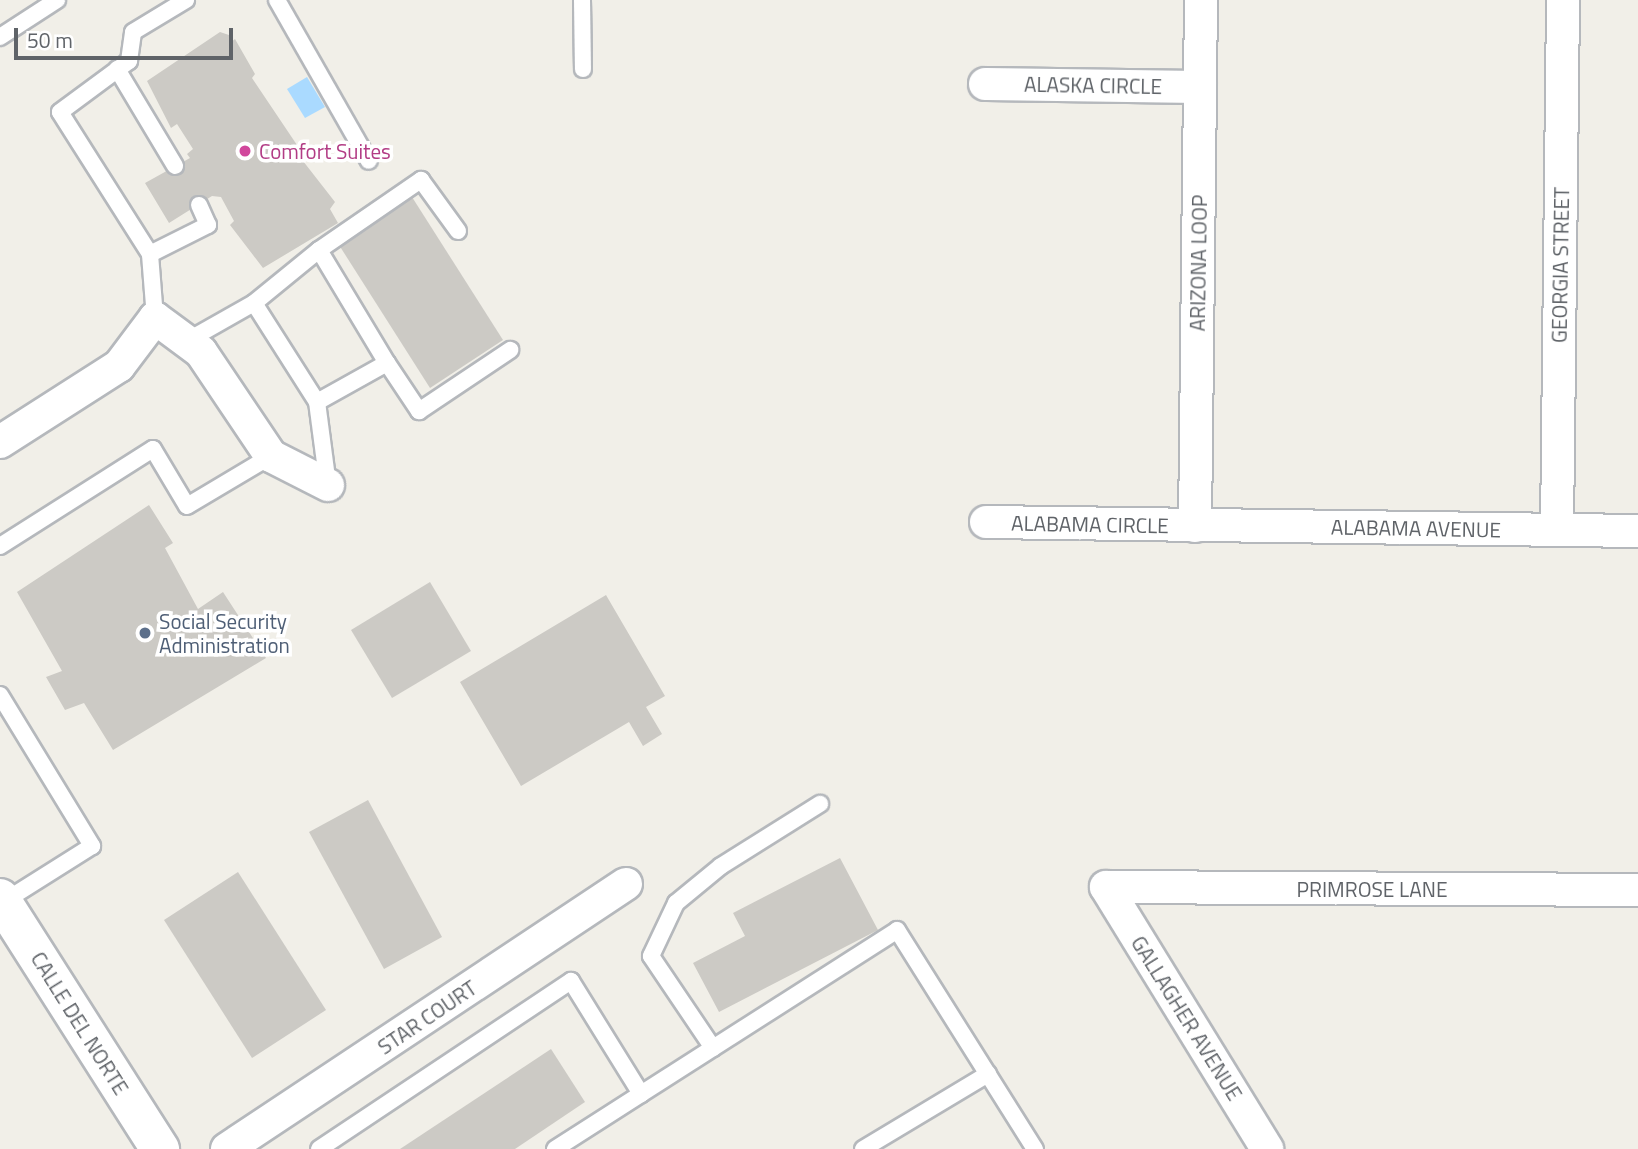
<!DOCTYPE html>
<html>
<head>
<meta charset="utf-8">
<style>
	body { margin:0 }
	#map { position:relative; width:1638px; height:1149px; overflow:hidden; background:#f1efe8; font-family:"Titillium Web",sans-serif }
	div>[style] { position:absolute }
	.water>* { inset:0; background:#aadaff }
	.building>* { inset:0; background:#cccac5 }
	.roads { filter:drop-shadow(2px 0 #b5b8bc) drop-shadow(-2px 0 #b5b8bc) drop-shadow(0 2px #b5b8bc) drop-shadow(0 -2px #b5b8bc) }
	.service>* { height:16px; margin:-8px; padding:0 8px; transform-origin:8px; border-radius:8px; background:#fff }
	.minor>* { height:32px; margin:-16px; padding:0 16px; transform-origin:16px; border-radius:16px; background:#fff }
	.tertiary>* { height:38px; margin:-19px; padding:0 19px; transform-origin:19px; border-radius:19px; background:#fff }
	.dots>* { width:19px; height:19px; translate:-50% -50%; box-sizing:border-box; border:4px solid #fff; border-radius:50% }
	span { translate:-50% -50%; white-space:nowrap; text-align:center; line-height:1.15; -webkit-text-stroke:7px #fff; paint-order:stroke }
	.street-label { font-size:21px; color:#5f6368 }
	.hotel-label { font-size:21px; color:#b23c85 }
	.left { translate:0 -50%; text-align:left }
	.service-label { font-size:21px; color:#4e5e75 }
	.scale { position:absolute; left:14px; top:28px; width:219px; height:32px; box-sizing:border-box; border:4px solid #5f6368; border-top:0; padding-left:9px; font-size:21px; line-height:24px; white-space:nowrap; color:#5f6368; -webkit-text-stroke:5px #fff; paint-order:stroke }
</style>
</head>
<body>
<div id="map">
	<div class="water">
		<div style="clip-path:polygon(307px 77px,325px 107px,305px 118px,287px 89px)"></div>
	</div>
	<div class="building">
		<div style="clip-path:polygon(220px 32px,229px 35px,231px 42px,235px 39px,255px 74px,252px 78px,299px 148px,296px 152px,335px 202px,330px 209px,338px 223px,263px 268px,230px 225px,234px 221px,221px 197px,212px 196px,169px 223px,145px 183px,190px 158px,187px 154px,193px 149px,177px 124px,171px 128px,147px 81px)"></div>
		<div style="clip-path:polygon(412px 197px,503px 340px,430px 388px,339px 245px)"></div>
		<div style="clip-path:polygon(149px 505px,173px 543px,165px 548px,198px 609px,223px 592px,266px 658px,113px 750px,84px 703px,65px 710px,46px 677px,62px 671px,17px 592px)"></div>
		<div style="clip-path:polygon(430px 582px,471px 651px,392px 698px,351px 630px)"></div>
		<div style="clip-path:polygon(606px 595px,665px 696px,646px 707px,662px 734px,643px 746px,629px 722px,521px 786px,460px 682px)"></div>
		<div style="clip-path:polygon(368px 800px,442px 937px,384px 969px,309px 832px)"></div>
		<div style="clip-path:polygon(840px 858px,878px 930px,719px 1012px,693px 963px,745px 936px,733px 913px)"></div>
		<div style="clip-path:polygon(238px 872px,326px 1010px,252px 1058px,164px 920px)"></div>
		<div style="clip-path:polygon(551px 1049px,585px 1102px,515px 1149px,400px 1149px)"></div>
	</div>
	<div class="roads">
		<div class="service">
			<div style="left:277px;top:0;width:185px;rotate:60.3deg"></div>
			<div style="left:582px;top:0;width:69px;rotate:89.2deg"></div>
			<div style="left:0;top:37px;width:68px;rotate:-33deg"></div>
			<div style="left:117px;top:69px;width:113px;rotate:59.1deg"></div>
			<div style="left:319px;top:250px;width:132px;rotate:59deg"></div>
			<div style="left:387px;top:363px;width:80px;rotate:150.9deg"></div>
			<div style="left:317px;top:402px;width:117px;rotate:-122.5deg"></div>
			<div style="left:254px;top:303px;width:84px;rotate:-39.2deg"></div>
			<div style="left:319px;top:250px;width:124px;rotate:-34.5deg"></div>
			<div style="left:421px;top:180px;width:63px;rotate:54deg"></div>
			<div style="left:150px;top:254px;width:65px;rotate:-26.6deg"></div>
			<div style="left:208px;top:225px;width:22px;rotate:-114deg"></div>
			<div style="left:155px;top:318px;width:64px;rotate:-94.5deg"></div>
			<div style="left:150px;top:254px;width:168px;rotate:-122.4deg"></div>
			<div style="left:60px;top:112px;width:86px;rotate:-36.5deg"></div>
			<div style="left:129px;top:61px;width:29px;rotate:-82deg"></div>
			<div style="left:133px;top:32px;width:62px;rotate:-31.1deg"></div>
			<div style="left:185px;top:342px;width:79px;rotate:-29.5deg"></div>
			<div style="left:387px;top:363px;width:58px;rotate:56.3deg"></div>
			<div style="left:419px;top:411px;width:110px;rotate:-33.8deg"></div>
			<div style="left:317px;top:402px;width:84px;rotate:82.5deg"></div>
			<div style="left:0;top:546px;width:181px;rotate:-32.4deg"></div>
			<div style="left:153px;top:449px;width:66px;rotate:59.2deg"></div>
			<div style="left:187px;top:506px;width:98px;rotate:-30.8deg"></div>
			<div style="left:0;top:695px;width:177px;rotate:58.6deg"></div>
			<div style="left:92px;top:846px;width:105px;rotate:147.8deg"></div>
			<div style="left:713px;top:1048px;width:111px;rotate:-124deg"></div>
			<div style="left:651px;top:956px;width:59px;rotate:-64.7deg"></div>
			<div style="left:676px;top:903px;width:58px;rotate:-39.4deg"></div>
			<div style="left:721px;top:866px;width:117px;rotate:-32.1deg"></div>
			<div style="left:319px;top:1149px;width:303px;rotate:-33.7deg"></div>
			<div style="left:571px;top:981px;width:133px;rotate:58.2deg"></div>
			<div style="left:641px;top:1094px;width:304px;rotate:-32.6deg"></div>
			<div style="left:897px;top:930px;width:259px;rotate:57.8deg"></div>
			<div style="left:555px;top:1149px;width:102px;rotate:-32.6deg"></div>
			<div style="left:863px;top:1149px;width:146px;rotate:-31deg"></div>
		</div>
		<div class="minor">
			<div style="left:985px;top:84px;width:215px;rotate:0.8deg"></div>
			<div style="left:0;top:442px;width:141px;rotate:-32.6deg"></div>
			<div style="left:119px;top:366px;width:60px;rotate:-53.1deg"></div>
			<div style="left:155px;top:318px;width:57px;rotate:36.5deg"></div>
			<div style="left:201px;top:352px;width:125px;rotate:56.1deg"></div>
			<div style="left:271px;top:456px;width:64px;rotate:27deg"></div>
			<div style="left:986px;top:522px;width:652px;rotate:0.79deg"></div>
			<div style="left:1195px;top:526px;width:526px;rotate:-89.35deg"></div>
			<div style="left:1557px;top:530px;width:530px;rotate:-89.35deg"></div>
			<div style="left:1106px;top:887px;width:532px;rotate:0.32deg"></div>
			<div style="left:1106px;top:887px;width:308px;rotate:58.4deg"></div>
			<div style="left:227px;top:1149px;width:479px;rotate:-33.6deg"></div>
		</div>
		<div class="tertiary">
			<div style="left:0;top:898px;width:298px;rotate:57.5deg"></div>
		</div>
	</div>
	<div class="dots">
		<div style="left:245px;top:151px;background:#d1479c"></div>
		<div style="left:145px;top:633px;background:#5c6f8a"></div>
	</div>
	<div class="street-label">
		<span style="left:1093px;top:85px;rotate:1deg">ALASKA CIRCLE</span>
		<span style="left:1198px;top:263px;rotate:-89deg">ARIZONA LOOP</span>
		<span style="left:1560px;top:265px;rotate:-89deg">GEORGIA STREET</span>
		<span style="left:1090px;top:524px;rotate:1deg">ALABAMA CIRCLE</span>
		<span style="left:1416px;top:528px;rotate:1deg">ALABAMA AVENUE</span>
		<span style="left:1372px;top:889px">PRIMROSE LANE</span>
		<span style="left:427px;top:1017px;rotate:-34deg">STAR COURT</span>
		<span style="left:1187px;top:1018px;rotate:58deg">GALLAGHER AVENUE</span>
		<span style="left:80px;top:1023px;rotate:58deg">CALLE DEL NORTE</span>
	</div>
	<div class="hotel-label">
		<span class="left" style="left:259px;top:151px">Comfort Suites</span>
	</div>
	<div class="service-label">
		<span class="left" style="left:159px;top:633px">Social Security<br>Administration</span>
	</div>
	<div class="scale">50 m</div>
</div>
</body>
</html>
